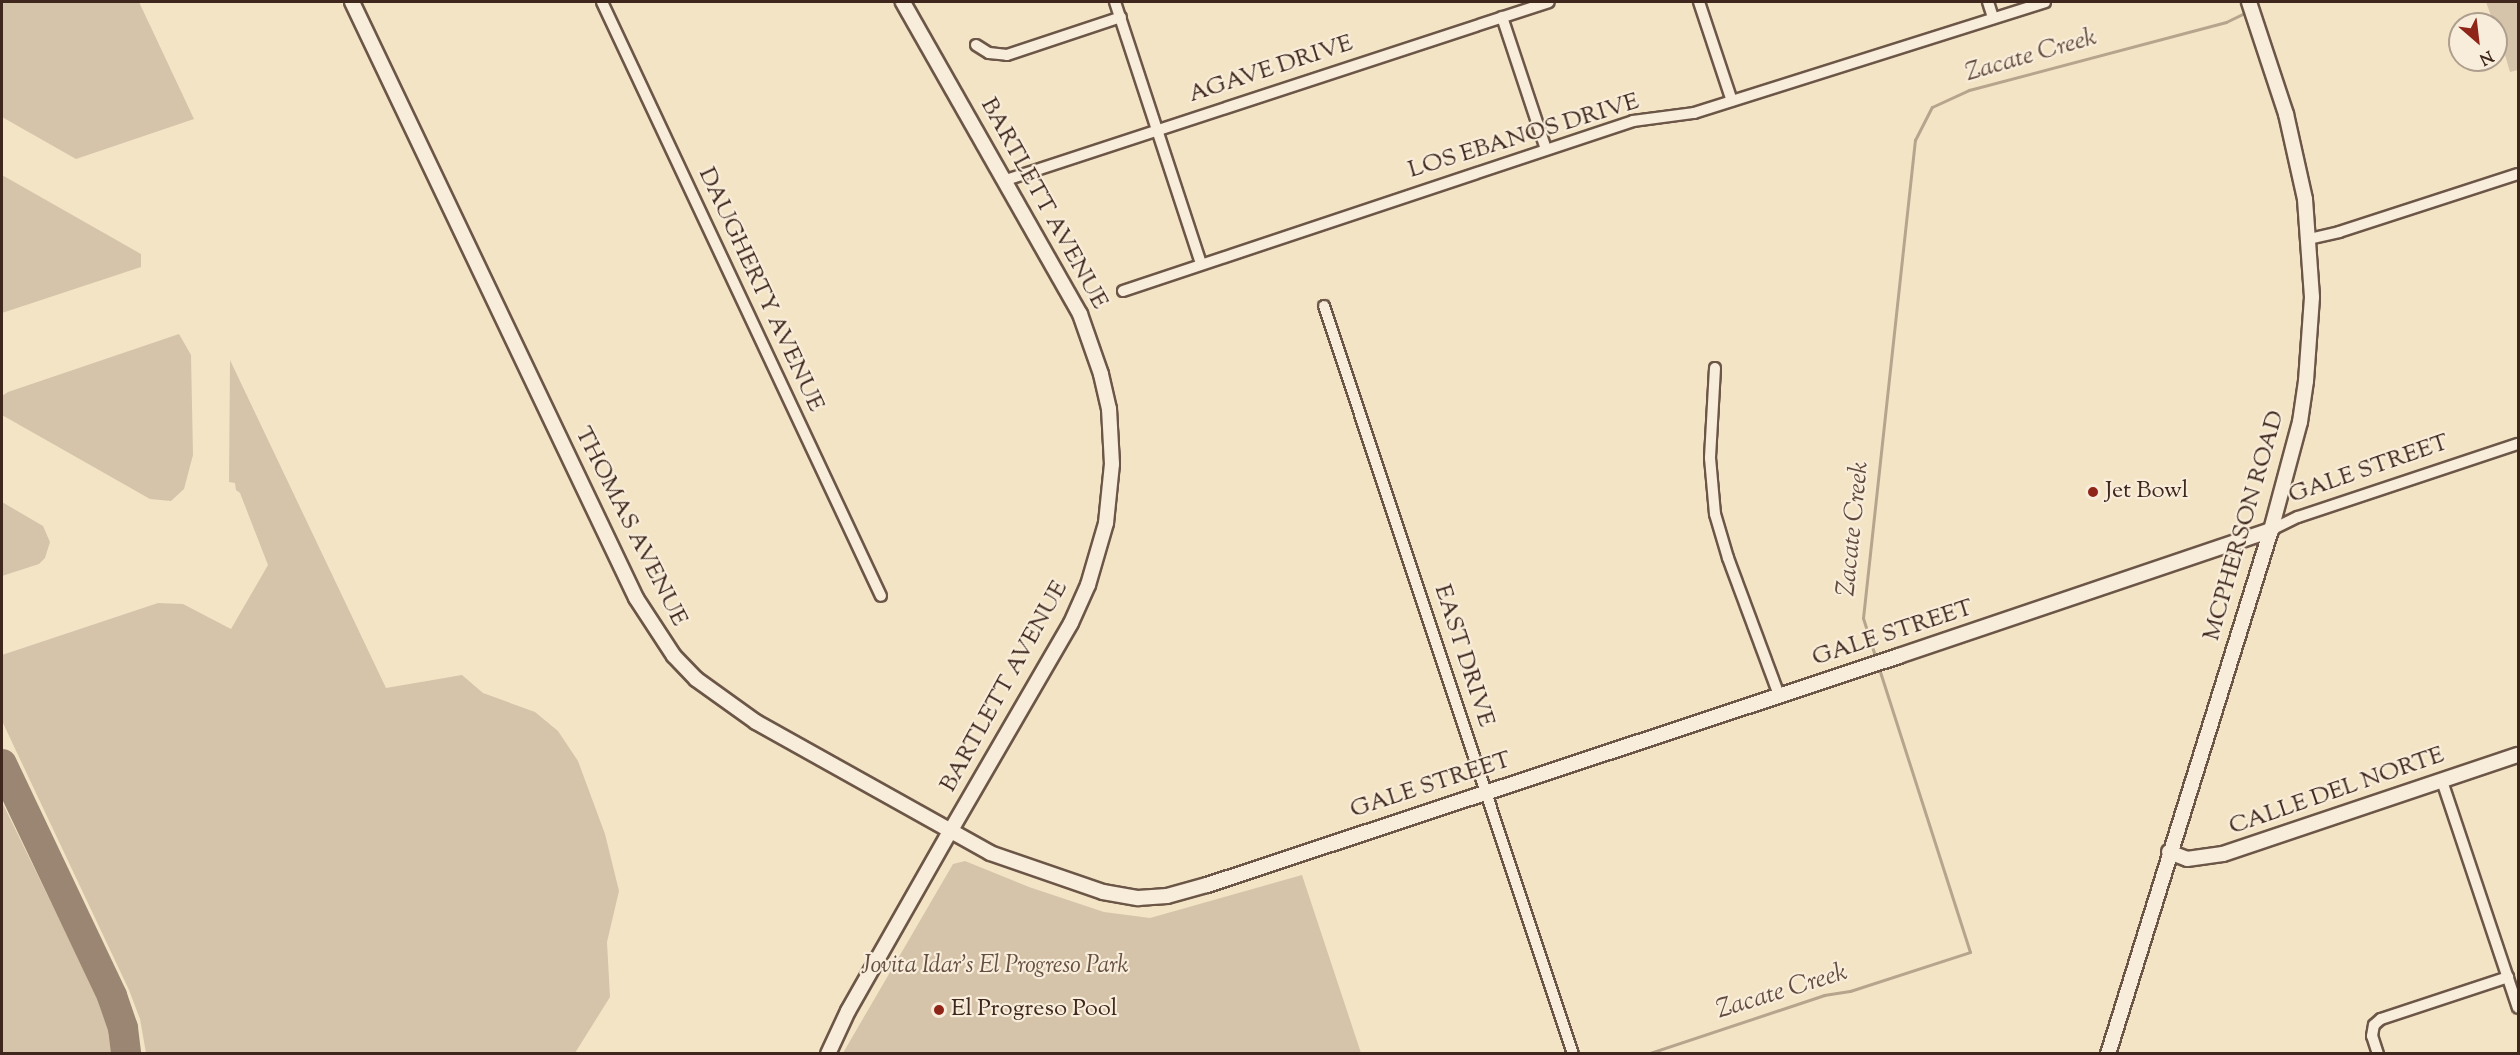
<!DOCTYPE html>
<html>
<head>
<meta charset="utf-8">
<style>
	body { margin:0 }
	#map { position:relative; width:2520px; height:1055px; overflow:hidden; background:#f4e4c6; font-family:"Sorts Mill Goudy",serif }
	div>[style] { position:absolute }
	.green>* { inset:0; background:#d5c4a9 }
	.stream>* { height:3px; margin:-1.5px; padding:0 1.5px; transform-origin:1.5px; border-radius:1.5px; background:#b6a48d }
	.taxiway>* { height:30px; margin:-15px; padding:0 15px; transform-origin:15px; border-radius:15px; background:#9a8672 }
	.roads { filter:drop-shadow(2px 0 #6c5647) drop-shadow(-2px 0 #6c5647) drop-shadow(0 2px #6c5647) drop-shadow(0 -2px #6c5647) }
	.street>* { height:10px; margin:-5px; padding:0 5px; transform-origin:5px; border-radius:5px; background:#f8edda }
	.secondary>* { height:14px; margin:-7px; padding:0 7px; transform-origin:7px; border-radius:7px; background:#f8edda }
	.dots>* { width:16px; height:16px; translate:-50% -50%; box-sizing:border-box; border:3px solid #f8edda; border-radius:50% }
	span { translate:-50% -50%; white-space:nowrap; text-align:center; line-height:1.15; -webkit-text-stroke:4.5px #f8edda; paint-order:stroke }
	.street-label { font-size:24px; color:#3f271d }
	.poi-label { font-size:24px; color:#3f271d }
	.left { translate:0 -50%; text-align:left }
	.park-label { font-size:24px; color:#644e40; font-style:italic }
	.water-label { font-size:26px; color:#634c3f; font-style:italic }
	.frame { position:absolute; inset:0; border:3px solid #3f271d; pointer-events:none }
	.north { position:absolute; left:2448px; top:12px; width:60px; height:60px; box-sizing:border-box; background:#f8edda; border:2px solid #ae9e8e; border-radius:50%; rotate:152deg; font-size:16px; font-weight:700; line-height:24px; text-align:center; color:#3f271d }
	.north::after { content:''; display:block; margin:auto; width:21px; height:27px; background:#8f2418; clip-path:polygon(50% 0,100% 100%,50% 72%,0 100%) }
</style>
</head>
<body>
<div id="map">
	<div class="green">
		<div style="clip-path:polygon(2px 2px,139px 2px,194px 119px,76px 159px,2px 117px)"></div>
		<div style="clip-path:polygon(2486px 2px,2518px 2px,2518px 70px,2510px 72px,2496px 24px,2494px 24px)"></div>
		<div style="clip-path:polygon(2px 175px,141px 254px,141px 267px,2px 313px)"></div>
		<div style="clip-path:polygon(179px 334px,191px 355px,193px 455px,184px 489px,171px 501px,150px 499px,2px 415px,2px 396px,8px 392px)"></div>
		<div style="clip-path:polygon(230px 360px,386px 688px,462px 675px,483px 693px,535px 712px,558px 731px,578px 761px,605px 834px,619px 891px,607px 942px,610px 997px,575px 1053px,146px 1053px,140px 1019px,129px 990px,2px 721px,2px 655px,158px 603px,183px 604px,231px 629px,268px 565px,240px 493px,236px 490px,235px 483px,229px 482px)"></div>
		<div style="clip-path:polygon(2px 502px,43px 526px,50px 542px,45px 558px,39px 564px,2px 576px)"></div>
		<div style="clip-path:polygon(2px 802px,107px 1017px,114px 1053px,2px 1053px)"></div>
		<div style="clip-path:polygon(965px 861px,1029px 887px,1104px 912px,1150px 918px,1302px 875px,1361px 1053px,843px 1053px,953px 864px)"></div>
	</div>
	<div class="stream">
		<div style="left:1876px;top:659px;width:43px;rotate:-107.6deg"></div>
		<div style="left:1863px;top:618px;width:481px;rotate:-83.8deg"></div>
		<div style="left:1915px;top:140px;width:37px;rotate:-63deg"></div>
		<div style="left:1932px;top:107px;width:41px;rotate:-24.7deg"></div>
		<div style="left:1969px;top:90px;width:266px;rotate:-14.8deg"></div>
		<div style="left:2226px;top:22px;width:25px;rotate:-26deg"></div>
		<div style="left:1647px;top:1054px;width:187px;rotate:-18.4deg"></div>
		<div style="left:1824px;top:995px;width:26px;rotate:-9deg"></div>
		<div style="left:1850px;top:991px;width:126px;rotate:-18deg"></div>
		<div style="left:1970px;top:952px;width:298px;rotate:-107.8deg"></div>
	</div>
	<div class="taxiway">
		<div style="left:2px;top:764px;width:257px;rotate:64.6deg"></div>
		<div style="left:112px;top:996px;width:34px;rotate:71deg"></div>
		<div style="left:123px;top:1028px;width:26px;rotate:83deg"></div>
	</div>
	<div class="roads">
		<div class="street">
			<div style="left:602px;top:2px;width:656px;rotate:64.84deg"></div>
			<div style="left:1115px;top:2px;width:275px;rotate:71.8deg"></div>
			<div style="left:1699px;top:2px;width:104px;rotate:71.6deg"></div>
			<div style="left:1988px;top:2px;width:16px;rotate:72deg"></div>
			<div style="left:1502px;top:17px;width:139px;rotate:71.6deg"></div>
			<div style="left:976px;top:45px;width:15px;rotate:32deg"></div>
			<div style="left:989px;top:53px;width:18px;rotate:6deg"></div>
			<div style="left:1007px;top:55px;width:120px;rotate:-18.4deg"></div>
			<div style="left:1006px;top:180px;width:571px;rotate:-18.15deg"></div>
			<div style="left:2309px;top:239px;width:31px;rotate:-13deg"></div>
			<div style="left:2339px;top:232px;width:188px;rotate:-18deg"></div>
			<div style="left:1123px;top:291px;width:538px;rotate:-18.43deg"></div>
			<div style="left:1633px;top:121px;width:62px;rotate:-7.5deg"></div>
			<div style="left:1694px;top:113px;width:368px;rotate:-17.5deg"></div>
			<div style="left:1324px;top:306px;width:788px;rotate:71.59deg"></div>
			<div style="left:1715px;top:368px;width:90px;rotate:93.2deg"></div>
			<div style="left:1710px;top:458px;width:56px;rotate:84.9deg"></div>
			<div style="left:1715px;top:514px;width:46px;rotate:73.5deg"></div>
			<div style="left:1728px;top:558px;width:146px;rotate:69.6deg"></div>
			<div style="left:2271px;top:530px;width:30px;rotate:-26deg"></div>
			<div style="left:2298px;top:517px;width:232px;rotate:-18.4deg"></div>
			<div style="left:2442px;top:781px;width:239px;rotate:71.5deg"></div>
			<div style="left:2378px;top:1054px;width:19px;rotate:-108deg"></div>
			<div style="left:2372px;top:1036px;width:11px;rotate:-80deg"></div>
			<div style="left:2374px;top:1025px;width:9px;rotate:-41deg"></div>
			<div style="left:2381px;top:1019px;width:134px;rotate:-18.3deg"></div>
		</div>
		<div class="secondary">
			<div style="left:352px;top:2px;width:660px;rotate:64.52deg"></div>
			<div style="left:636px;top:598px;width:69px;rotate:56.8deg"></div>
			<div style="left:674px;top:656px;width:32px;rotate:46deg"></div>
			<div style="left:696px;top:679px;width:74px;rotate:35.6deg"></div>
			<div style="left:756px;top:722px;width:268px;rotate:29.2deg"></div>
			<div style="left:990px;top:853px;width:120px;rotate:19deg"></div>
			<div style="left:1103px;top:892px;width:36px;rotate:10deg"></div>
			<div style="left:1138px;top:898px;width:29px;rotate:-4deg"></div>
			<div style="left:1167px;top:896px;width:41px;rotate:-15.4deg"></div>
			<div style="left:1207px;top:885px;width:729px;rotate:-18.31deg"></div>
			<div style="left:1899px;top:656px;width:393px;rotate:-18.7deg"></div>
			<div style="left:2169px;top:852px;width:19px;rotate:21deg"></div>
			<div style="left:2187px;top:859px;width:36px;rotate:-8deg"></div>
			<div style="left:2223px;top:854px;width:311px;rotate:-18.6deg"></div>
			<div style="left:828px;top:1054px;width:47px;rotate:-65.1deg"></div>
			<div style="left:848px;top:1011px;width:208px;rotate:-60.4deg"></div>
			<div style="left:951px;top:830px;width:239px;rotate:-59.9deg"></div>
			<div style="left:1071px;top:623px;width:42px;rotate:-65.9deg"></div>
			<div style="left:1088px;top:585px;width:65px;rotate:-73.8deg"></div>
			<div style="left:1106px;top:523px;width:59px;rotate:-84.2deg"></div>
			<div style="left:1112px;top:464px;width:55px;rotate:-93.1deg"></div>
			<div style="left:1109px;top:409px;width:36px;rotate:-103deg"></div>
			<div style="left:1101px;top:374px;width:64px;rotate:-109.3deg"></div>
			<div style="left:1080px;top:314px;width:359px;rotate:-119.6deg"></div>
			<div style="left:2108px;top:1054px;width:549px;rotate:-72.72deg"></div>
			<div style="left:2271px;top:530px;width:112px;rotate:-75deg"></div>
			<div style="left:2300px;top:422px;width:41px;rotate:-81.7deg"></div>
			<div style="left:2306px;top:381px;width:84px;rotate:-85.9deg"></div>
			<div style="left:2312px;top:297px;width:98px;rotate:-94.1deg"></div>
			<div style="left:2305px;top:199px;width:87px;rotate:-102.6deg"></div>
			<div style="left:2286px;top:114px;width:118px;rotate:-108.3deg"></div>
		</div>
	</div>
	<div class="dots">
		<div style="left:2093px;top:492px;background:#8f2418"></div>
		<div style="left:939px;top:1010px;background:#8f2418"></div>
	</div>
	<div class="street-label">
		<span style="left:1271px;top:70px;rotate:-18deg">AGAVE DRIVE</span>
		<span style="left:1524px;top:137px;rotate:-17deg">LOS EBANOS DRIVE</span>
		<span style="left:1043px;top:204px;rotate:61deg">BARTLETT AVENUE</span>
		<span style="left:760px;top:290px;rotate:65deg">DAUGHERTY AVENUE</span>
		<span style="left:2369px;top:470px;rotate:-19deg">GALE STREET</span>
		<span style="left:2245px;top:526px;rotate:-74deg">MCPHERSON ROAD</span>
		<span style="left:630px;top:527px;rotate:63deg">THOMAS AVENUE</span>
		<span style="left:1893px;top:634px;rotate:-18deg">GALE STREET</span>
		<span style="left:1463px;top:656px;rotate:72deg">EAST DRIVE</span>
		<span style="left:1005px;top:687px;rotate:-61deg">BARTLETT AVENUE</span>
		<span style="left:1431px;top:786px;rotate:-18deg">GALE STREET</span>
		<span style="left:2337px;top:792px;rotate:-19deg">CALLE DEL NORTE</span>
	</div>
	<div class="poi-label">
		<span class="left" style="left:2105px;top:492px">Jet Bowl</span>
		<span class="left" style="left:951px;top:1010px">El Progreso Pool</span>
	</div>
	<div class="park-label">
		<span style="left:995px;top:967px">Jovita Idar's El Progreso Park</span>
	</div>
	<div class="water-label">
		<span style="left:2031px;top:56px;rotate:-16deg">Zacate Creek</span>
		<span style="left:1854px;top:529px;rotate:-84deg">Zacate Creek</span>
		<span style="left:1782px;top:992px;rotate:-17deg">Zacate Creek</span>
	</div>
	<div class="frame"></div>
	<div class="north">N</div>
</div>
</body>
</html>
